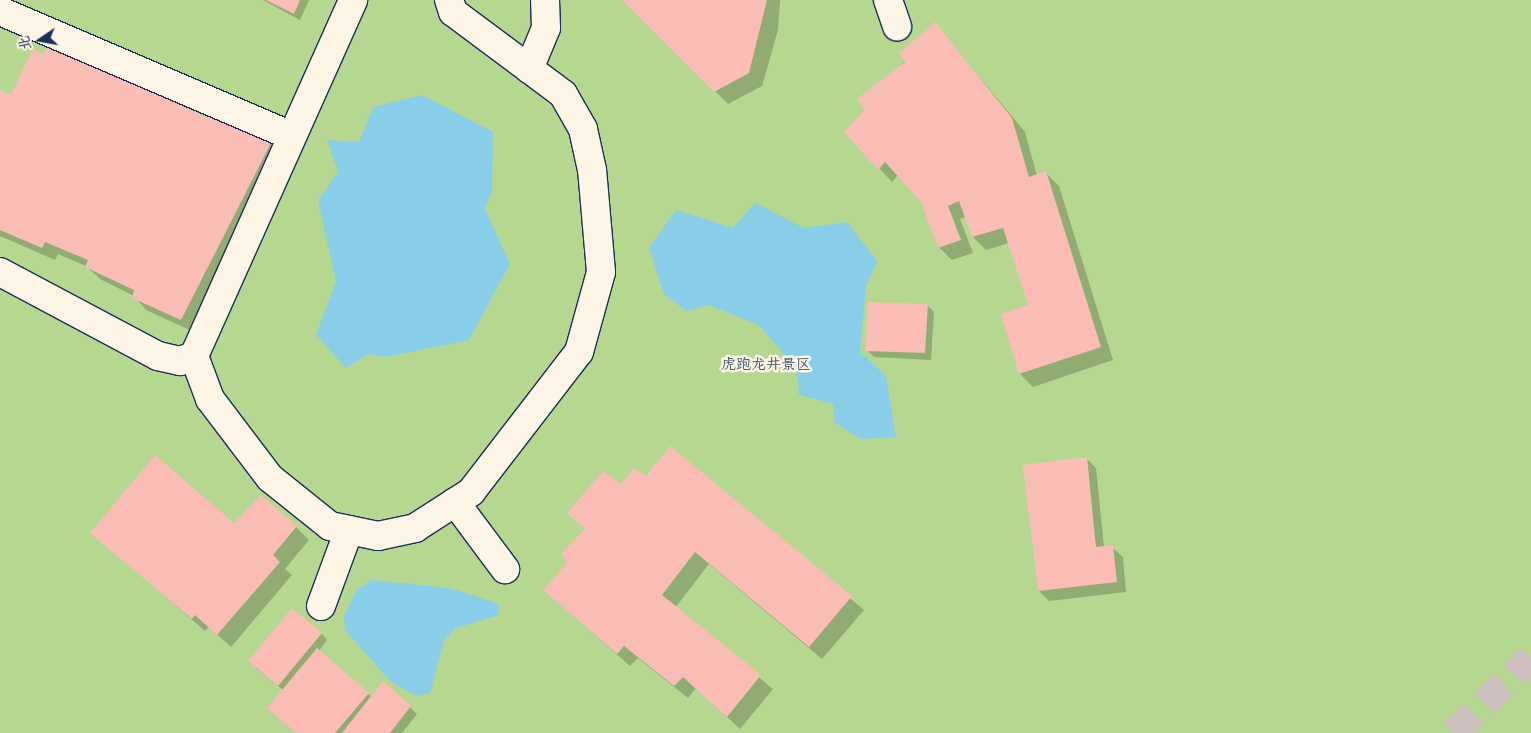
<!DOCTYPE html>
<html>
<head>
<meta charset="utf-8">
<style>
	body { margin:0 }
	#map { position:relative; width:1531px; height:733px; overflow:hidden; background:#fbe4d7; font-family:Mynerve,"LXGW WenKai TC",sans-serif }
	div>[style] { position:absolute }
	.green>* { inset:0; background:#b5d790 }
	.water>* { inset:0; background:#88cee9 }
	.shadow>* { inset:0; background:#0003 }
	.building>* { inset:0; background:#f9bdb6 }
	.major-tunnel>* { height:28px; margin-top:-14px; transform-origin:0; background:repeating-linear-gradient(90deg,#cec0bf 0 28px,transparent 0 42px) }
	.roads { filter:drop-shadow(1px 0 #1b2f5e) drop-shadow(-1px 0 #1b2f5e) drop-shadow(0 1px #1b2f5e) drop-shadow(0 -1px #1b2f5e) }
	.minor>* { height:28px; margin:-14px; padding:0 14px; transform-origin:14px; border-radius:14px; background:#fcf5e5 }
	span { translate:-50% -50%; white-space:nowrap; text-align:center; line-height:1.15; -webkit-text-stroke:5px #fcf5e5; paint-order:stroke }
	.park-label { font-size:15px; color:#42596a }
	.north { position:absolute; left:15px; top:15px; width:50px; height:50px; -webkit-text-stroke:4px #fcf5e5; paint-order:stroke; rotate:258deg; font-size:14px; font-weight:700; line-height:20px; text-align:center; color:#1b2f5e }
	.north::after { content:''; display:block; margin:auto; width:18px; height:22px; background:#1b2f5e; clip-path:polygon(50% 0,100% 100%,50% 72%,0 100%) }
</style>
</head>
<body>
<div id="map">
	<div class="green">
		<div style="clip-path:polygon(0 0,1531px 0,1531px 733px,0 733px)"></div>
	</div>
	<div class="water">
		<div style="clip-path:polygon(422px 95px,493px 132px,492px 190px,485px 209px,510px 264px,469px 340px,386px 357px,368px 354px,346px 368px,316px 335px,336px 281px,318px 201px,338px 172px,327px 140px,359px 142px,373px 107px)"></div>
		<div style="clip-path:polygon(755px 203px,804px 228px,847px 222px,877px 261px,866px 287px,860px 352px,886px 376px,896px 437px,860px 439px,834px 422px,833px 404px,799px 395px,797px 370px,759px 325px,709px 305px,686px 311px,664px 294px,649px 248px,676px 210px,733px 228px)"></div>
		<div style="clip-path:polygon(372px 580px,449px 588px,497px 603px,499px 615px,456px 628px,444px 640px,430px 693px,417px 696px,391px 682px,345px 630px,344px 616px,357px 589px)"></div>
	</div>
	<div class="shadow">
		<div style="clip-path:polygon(263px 0,309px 0,300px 20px)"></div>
		<div style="clip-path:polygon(624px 0,780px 0,778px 30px,762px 86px,728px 104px)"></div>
		<div style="clip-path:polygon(935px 24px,1025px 132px,1037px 176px,1046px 173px,1059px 186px,1113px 360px,1033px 387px,1020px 374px,1029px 305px,1009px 243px,986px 250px,973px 237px,966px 217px,960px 219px,973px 253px,952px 260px,939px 247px,922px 202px,898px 175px,892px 182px,846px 132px)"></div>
		<div style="clip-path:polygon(43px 57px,207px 119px,214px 107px,286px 151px,194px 332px,146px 310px,134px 296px,100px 279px,86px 266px,58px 254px,55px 260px,0 236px,0 91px,12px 97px)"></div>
		<div style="clip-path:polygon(927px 305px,934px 312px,931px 360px,874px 357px,867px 350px)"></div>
		<div style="clip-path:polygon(670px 448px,864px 610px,822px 659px,709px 564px,675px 608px,773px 689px,740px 729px,696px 688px,688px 698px,638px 658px,630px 666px,544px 590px,568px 563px,586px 530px,569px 513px,621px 485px,646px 478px)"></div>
		<div style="clip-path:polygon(1086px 458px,1096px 468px,1104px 547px,1112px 547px,1123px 557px,1126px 592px,1049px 601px,1039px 591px)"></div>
		<div style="clip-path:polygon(234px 525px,296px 527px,309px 540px,285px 569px,292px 575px,231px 647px,209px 627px,205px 631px,92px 532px)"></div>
		<div style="clip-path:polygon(321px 633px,327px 640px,319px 651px,372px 697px,383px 683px,417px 714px,402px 733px,296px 733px,268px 708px,283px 690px,256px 668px)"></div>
	</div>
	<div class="building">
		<div style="clip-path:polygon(266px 0,300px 0,294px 14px)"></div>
		<div style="clip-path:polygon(622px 0,767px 0,749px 73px,714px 92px)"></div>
		<div style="clip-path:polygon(935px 22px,1012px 118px,1029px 177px,1046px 171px,1101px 347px,1019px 374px,1001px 314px,1028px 305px,1003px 228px,972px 237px,959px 201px,948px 206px,961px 240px,938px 248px,921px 202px,885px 162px,878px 170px,844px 132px,865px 109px,857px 99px,905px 62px,899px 53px)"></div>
		<div style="clip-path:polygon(49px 43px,207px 118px,214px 105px,274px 137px,181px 320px,132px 298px,134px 290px,85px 267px,88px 260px,45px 242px,42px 248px,0 230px,0 90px,11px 95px,33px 48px,43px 55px)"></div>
		<div style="clip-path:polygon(867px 302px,928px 304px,925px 353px,866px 351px)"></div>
		<div style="clip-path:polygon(670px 446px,852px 596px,809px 647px,695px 552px,662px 595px,761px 675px,727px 717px,683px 677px,674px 686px,624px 646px,617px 654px,543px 590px,567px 563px,561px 554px,585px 529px,567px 513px,603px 471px,621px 484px,634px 468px,646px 476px)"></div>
		<div style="clip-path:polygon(155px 455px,234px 523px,261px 495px,297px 526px,273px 555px,280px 562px,217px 635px,195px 615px,192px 619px,90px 533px)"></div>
		<div style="clip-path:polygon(1087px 457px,1096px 547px,1113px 545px,1117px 582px,1038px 591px,1023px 465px)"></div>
		<div style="clip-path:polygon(292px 608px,322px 633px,278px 686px,248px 661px)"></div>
		<div style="clip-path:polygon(317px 648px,369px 693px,335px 733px,296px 733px,267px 708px)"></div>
		<div style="clip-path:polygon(383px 681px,411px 706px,390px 733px,342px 733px)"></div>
	</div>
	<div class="major-tunnel">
		<div style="left:1454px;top:733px;width:107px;rotate:-44.2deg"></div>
	</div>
	<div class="roads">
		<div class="minor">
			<div style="left:888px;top:0;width:28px;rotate:71deg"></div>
			<div style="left:0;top:11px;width:317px;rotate:23.2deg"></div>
			<div style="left:529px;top:69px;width:44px;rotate:-67.5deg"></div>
			<div style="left:546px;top:28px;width:28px;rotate:-92deg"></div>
			<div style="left:0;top:272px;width:179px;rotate:28deg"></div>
			<div style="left:158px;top:356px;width:23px;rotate:13deg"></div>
			<div style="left:180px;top:361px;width:15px;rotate:-20deg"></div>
			<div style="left:194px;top:356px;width:390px;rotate:-65.9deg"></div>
			<div style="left:194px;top:356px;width:46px;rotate:69.6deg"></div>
			<div style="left:210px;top:399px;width:99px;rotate:52.8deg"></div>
			<div style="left:270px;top:478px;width:77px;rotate:38.7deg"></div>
			<div style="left:330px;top:526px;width:49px;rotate:11.8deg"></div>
			<div style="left:378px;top:536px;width:38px;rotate:-12deg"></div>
			<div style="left:415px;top:528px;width:67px;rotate:-32.7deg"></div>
			<div style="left:471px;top:492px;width:177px;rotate:-52.4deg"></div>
			<div style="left:579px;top:352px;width:83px;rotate:-74.6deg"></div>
			<div style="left:601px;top:272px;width:102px;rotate:-95deg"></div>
			<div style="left:592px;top:170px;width:42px;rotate:-102.4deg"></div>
			<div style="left:583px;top:129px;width:40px;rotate:-119.7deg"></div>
			<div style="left:563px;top:94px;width:137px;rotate:-143.3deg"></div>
			<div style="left:453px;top:12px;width:13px;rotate:-108deg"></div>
			<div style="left:455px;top:502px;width:84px;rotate:53.3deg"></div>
			<div style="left:321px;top:606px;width:81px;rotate:-69.8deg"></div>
		</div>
	</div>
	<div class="park-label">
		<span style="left:766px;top:366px">虎跑龙井景区</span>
	</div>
	<div class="north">北</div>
</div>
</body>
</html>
